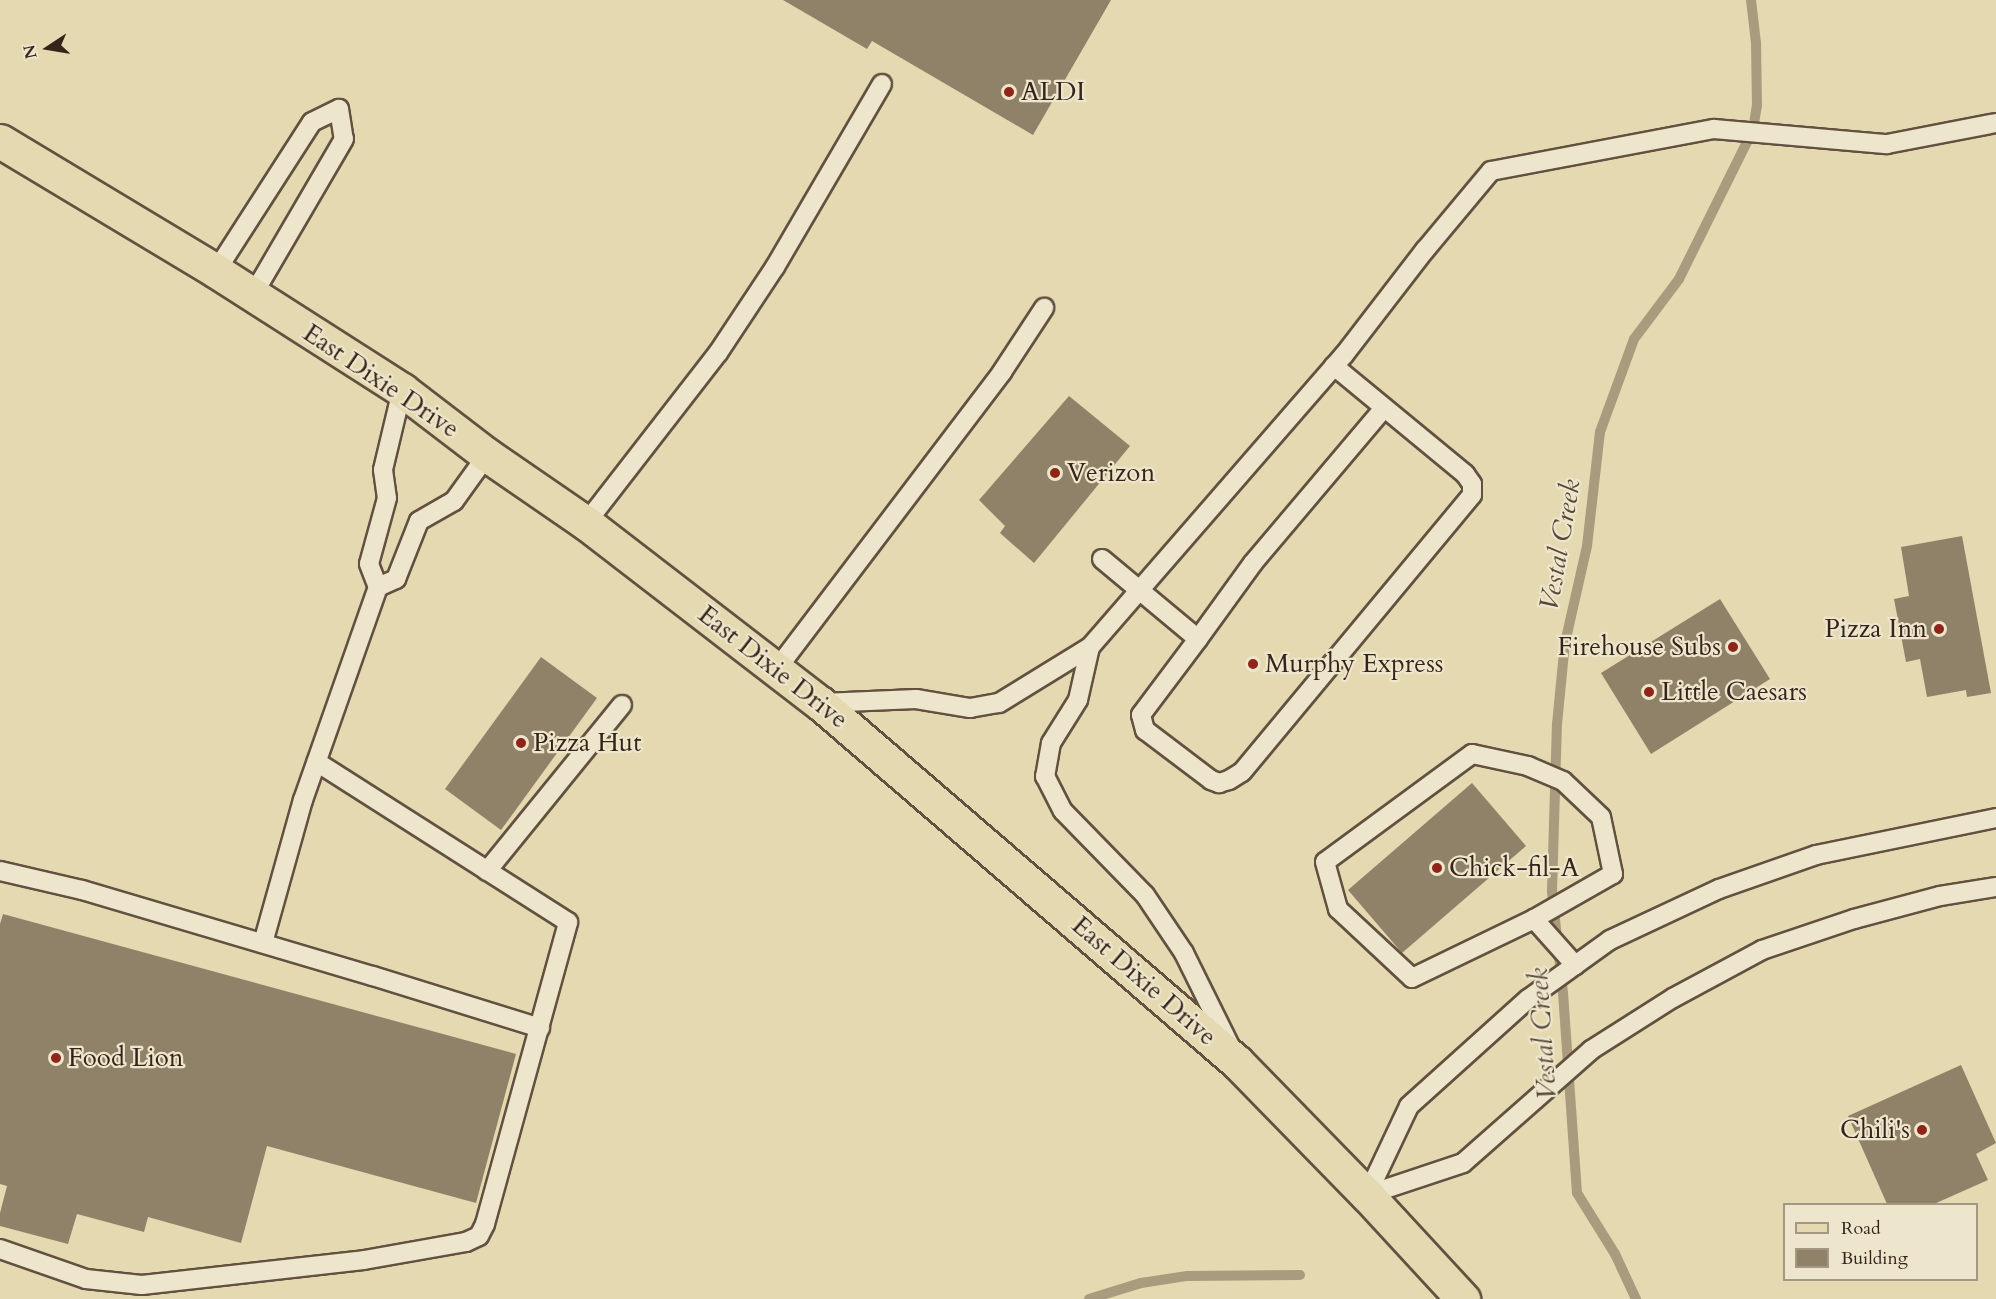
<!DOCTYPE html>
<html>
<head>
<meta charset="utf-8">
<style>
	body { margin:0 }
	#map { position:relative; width:1996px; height:1299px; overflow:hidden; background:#e4d9b0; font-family:Cardo,serif }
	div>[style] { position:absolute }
	.stream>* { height:10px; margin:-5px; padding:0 5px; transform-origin:5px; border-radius:5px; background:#a99b7d }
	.building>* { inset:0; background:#908268 }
	.roads { filter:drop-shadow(2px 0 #625140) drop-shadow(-2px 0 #625140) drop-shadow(0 2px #625140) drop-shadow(0 -2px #625140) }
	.lane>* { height:18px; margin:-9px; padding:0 9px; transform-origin:9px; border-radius:9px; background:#ede6cc }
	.primary>* { height:33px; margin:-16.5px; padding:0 16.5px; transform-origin:16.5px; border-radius:16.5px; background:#e4d9b0 }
	.dots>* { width:16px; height:16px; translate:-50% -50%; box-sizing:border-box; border:3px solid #ede6cc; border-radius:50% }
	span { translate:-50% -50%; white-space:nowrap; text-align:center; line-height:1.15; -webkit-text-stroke:4.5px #ede6cc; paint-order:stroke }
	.poi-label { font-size:26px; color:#36241a }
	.left { translate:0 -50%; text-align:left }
	.right { translate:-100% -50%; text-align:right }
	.street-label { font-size:26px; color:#36241a }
	.water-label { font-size:27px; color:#584838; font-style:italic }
	.legend { position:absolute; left:1783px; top:1203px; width:195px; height:78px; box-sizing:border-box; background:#ede6cc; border:2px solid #a49885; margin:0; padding:8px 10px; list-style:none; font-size:18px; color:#36241a }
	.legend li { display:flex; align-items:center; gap:12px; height:30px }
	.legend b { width:30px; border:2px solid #a49885 }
	.north { position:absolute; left:18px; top:18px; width:60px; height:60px; -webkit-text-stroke:4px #ede6cc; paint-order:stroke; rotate:258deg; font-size:16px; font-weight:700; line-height:24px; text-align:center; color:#36241a }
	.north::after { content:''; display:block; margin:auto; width:21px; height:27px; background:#36241a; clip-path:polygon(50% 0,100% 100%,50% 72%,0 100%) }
</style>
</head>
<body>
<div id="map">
	<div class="stream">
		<div style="left:1089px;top:1299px;width:54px;rotate:-17.1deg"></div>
		<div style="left:1141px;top:1283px;width:47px;rotate:-8.7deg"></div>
		<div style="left:1187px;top:1276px;width:113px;rotate:-0.5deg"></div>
		<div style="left:1636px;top:1299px;width:50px;rotate:-115deg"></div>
		<div style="left:1615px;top:1254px;width:72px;rotate:-121.9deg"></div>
		<div style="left:1577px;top:1193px;width:200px;rotate:-94deg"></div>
		<div style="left:1563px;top:993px;width:103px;rotate:-96.2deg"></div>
		<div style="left:1552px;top:891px;width:167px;rotate:-88.3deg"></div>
		<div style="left:1557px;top:724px;width:81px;rotate:-84.4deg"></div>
		<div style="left:1565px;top:643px;width:99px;rotate:-77.2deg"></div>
		<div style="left:1587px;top:546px;width:115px;rotate:-83.5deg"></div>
		<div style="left:1600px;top:432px;width:99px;rotate:-69.9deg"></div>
		<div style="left:1634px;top:339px;width:75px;rotate:-53.1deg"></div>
		<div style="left:1679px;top:279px;width:166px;rotate:-63.6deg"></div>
		<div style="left:1753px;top:130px;width:24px;rotate:-81deg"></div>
		<div style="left:1757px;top:106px;width:63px;rotate:-90.9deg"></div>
		<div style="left:1756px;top:43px;width:43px;rotate:-96.6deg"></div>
	</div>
	<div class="building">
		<div style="clip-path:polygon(783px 0,1111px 0,1033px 135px,872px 41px,867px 49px)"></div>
		<div style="clip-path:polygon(1069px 396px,1130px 446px,1034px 563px,1000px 533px,1005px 526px,979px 500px)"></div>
		<div style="clip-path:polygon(1962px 536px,1991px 693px,1967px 697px,1966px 690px,1927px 697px,1920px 659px,1906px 662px,1894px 599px,1909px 596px,1901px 547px)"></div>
		<div style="clip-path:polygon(1720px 599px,1770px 679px,1651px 754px,1601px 673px)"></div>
		<div style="clip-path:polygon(541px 657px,597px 698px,501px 830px,445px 789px)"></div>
		<div style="clip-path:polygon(1472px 783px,1526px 846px,1402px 953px,1348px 890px)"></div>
		<div style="clip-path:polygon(3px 914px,516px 1054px,476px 1203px,267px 1146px,241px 1243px,148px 1217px,144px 1232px,77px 1214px,68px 1244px,0 1226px,0 1213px,7px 1186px,0 1184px,0 924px)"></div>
		<div style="clip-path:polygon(1961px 1065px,1996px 1143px,1976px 1154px,1988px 1180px,1934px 1204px,1887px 1204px,1848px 1116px)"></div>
	</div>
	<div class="roads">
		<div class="lane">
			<div style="left:216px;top:271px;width:177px;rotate:-57.2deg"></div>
			<div style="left:312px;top:122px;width:30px;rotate:-26deg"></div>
			<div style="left:339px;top:109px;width:30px;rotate:81deg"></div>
			<div style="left:344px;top:139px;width:181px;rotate:120.3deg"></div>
			<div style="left:402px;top:390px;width:82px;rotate:103.4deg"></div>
			<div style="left:383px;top:470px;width:28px;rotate:82deg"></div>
			<div style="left:387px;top:498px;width:68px;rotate:105.3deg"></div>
			<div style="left:369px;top:564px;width:25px;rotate:69deg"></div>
			<div style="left:378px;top:587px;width:20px;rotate:-24deg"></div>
			<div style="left:396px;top:579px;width:62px;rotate:-68.4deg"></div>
			<div style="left:419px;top:521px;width:40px;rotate:-29.7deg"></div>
			<div style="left:454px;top:501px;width:57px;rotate:-54.3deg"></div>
			<div style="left:586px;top:523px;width:215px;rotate:-52.2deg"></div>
			<div style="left:718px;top:353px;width:103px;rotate:-56.5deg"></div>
			<div style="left:775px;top:267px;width:212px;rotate:-59.7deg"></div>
			<div style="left:1102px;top:559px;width:125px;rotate:39.8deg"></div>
			<div style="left:1198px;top:639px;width:95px;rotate:126.9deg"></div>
			<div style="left:1141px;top:715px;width:16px;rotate:75deg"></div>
			<div style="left:1145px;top:730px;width:83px;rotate:37.1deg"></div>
			<div style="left:1211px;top:780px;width:9px;rotate:21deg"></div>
			<div style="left:1219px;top:783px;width:10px;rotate:-17deg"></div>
			<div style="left:1229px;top:780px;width:15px;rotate:-32deg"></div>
			<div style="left:1242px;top:772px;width:360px;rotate:-50.3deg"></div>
			<div style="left:1472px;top:495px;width:11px;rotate:-90deg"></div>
			<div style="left:1472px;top:484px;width:12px;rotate:-125deg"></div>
			<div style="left:1465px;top:474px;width:170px;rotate:-140.5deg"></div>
			<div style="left:1198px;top:639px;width:94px;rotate:-54.1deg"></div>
			<div style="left:1253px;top:563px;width:203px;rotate:-49.8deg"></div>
			<div style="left:1090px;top:647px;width:54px;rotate:102.8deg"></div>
			<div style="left:1078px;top:700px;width:51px;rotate:122.1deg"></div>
			<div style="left:1051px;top:743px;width:34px;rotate:100deg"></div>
			<div style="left:1045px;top:776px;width:39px;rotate:63deg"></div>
			<div style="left:1063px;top:811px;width:117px;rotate:45.7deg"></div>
			<div style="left:1145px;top:895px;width:70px;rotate:56.1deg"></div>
			<div style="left:1184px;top:953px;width:104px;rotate:63.7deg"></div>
			<div style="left:776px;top:670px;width:374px;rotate:-52.8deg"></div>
			<div style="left:1002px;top:372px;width:77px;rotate:-56.7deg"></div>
			<div style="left:822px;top:703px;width:94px;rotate:-2.4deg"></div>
			<div style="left:916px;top:699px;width:55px;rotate:9.5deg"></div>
			<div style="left:970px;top:708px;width:29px;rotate:-10deg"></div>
			<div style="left:999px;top:703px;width:107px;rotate:-31.6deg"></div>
			<div style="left:1090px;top:647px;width:387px;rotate:-49deg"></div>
			<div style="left:1344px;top:355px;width:133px;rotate:-52.4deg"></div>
			<div style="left:1425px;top:250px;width:103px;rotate:-50.1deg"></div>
			<div style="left:1491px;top:171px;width:227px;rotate:-10.7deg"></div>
			<div style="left:1714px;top:129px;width:174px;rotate:5deg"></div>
			<div style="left:1887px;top:144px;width:111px;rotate:-10.9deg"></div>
			<div style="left:0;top:871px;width:84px;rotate:13deg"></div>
			<div style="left:82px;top:890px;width:303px;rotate:16.5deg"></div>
			<div style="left:373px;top:976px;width:175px;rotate:17.3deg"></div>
			<div style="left:487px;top:871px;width:214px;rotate:-50.9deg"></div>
			<div style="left:1534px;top:919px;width:91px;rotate:-29.7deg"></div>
			<div style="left:1613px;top:874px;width:58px;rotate:-101.9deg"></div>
			<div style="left:1601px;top:817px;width:52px;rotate:-136.5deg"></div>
			<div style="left:1563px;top:781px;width:38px;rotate:-157deg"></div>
			<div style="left:1528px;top:766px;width:57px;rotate:-167.9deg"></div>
			<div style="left:1472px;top:754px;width:182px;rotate:143.7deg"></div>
			<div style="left:1325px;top:862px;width:49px;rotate:74.5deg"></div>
			<div style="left:1338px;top:909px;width:101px;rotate:43deg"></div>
			<div style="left:1412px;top:978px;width:136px;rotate:-25.8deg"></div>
			<div style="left:1534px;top:919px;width:62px;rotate:48.3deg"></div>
			<div style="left:263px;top:943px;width:148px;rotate:-74.4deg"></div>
			<div style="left:303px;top:800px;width:226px;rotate:-70.6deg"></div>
			<div style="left:1367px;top:1195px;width:98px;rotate:-64.7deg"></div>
			<div style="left:1409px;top:1106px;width:160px;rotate:-42deg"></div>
			<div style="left:1528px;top:999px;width:101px;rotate:-35.7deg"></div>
			<div style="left:1610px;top:940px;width:120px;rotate:-25.1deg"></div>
			<div style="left:1719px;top:889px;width:103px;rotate:-19.3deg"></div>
			<div style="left:1816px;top:855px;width:184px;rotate:-11.6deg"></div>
			<div style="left:1367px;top:1195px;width:101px;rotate:-18.4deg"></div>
			<div style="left:1463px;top:1163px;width:171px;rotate:-41.4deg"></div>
			<div style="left:1591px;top:1050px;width:97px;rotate:-32.4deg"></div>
			<div style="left:1673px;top:998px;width:101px;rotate:-28.3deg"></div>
			<div style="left:1762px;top:950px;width:97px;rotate:-18.6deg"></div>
			<div style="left:1854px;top:919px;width:89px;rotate:-15deg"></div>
			<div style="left:1940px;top:896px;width:57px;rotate:-9.1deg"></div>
			<div style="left:0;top:1249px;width:91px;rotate:19.2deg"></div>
			<div style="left:86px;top:1279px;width:56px;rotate:6.1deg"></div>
			<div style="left:142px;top:1285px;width:223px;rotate:-6.4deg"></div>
			<div style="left:364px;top:1260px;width:104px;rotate:-10deg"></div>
			<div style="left:466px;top:1242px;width:14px;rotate:-25deg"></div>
			<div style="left:479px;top:1236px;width:13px;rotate:-63deg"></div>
			<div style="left:485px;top:1224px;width:313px;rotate:-74.6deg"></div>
			<div style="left:568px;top:922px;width:298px;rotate:-147.5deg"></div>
		</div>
		<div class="primary">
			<div style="left:0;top:141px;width:252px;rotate:31deg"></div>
			<div style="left:216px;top:271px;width:221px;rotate:32.6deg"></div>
			<div style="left:402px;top:390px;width:107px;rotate:37.4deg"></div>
			<div style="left:487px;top:455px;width:120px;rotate:34.5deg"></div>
			<div style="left:586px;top:523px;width:295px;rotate:37.6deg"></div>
			<div style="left:820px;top:703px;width:550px;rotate:40.73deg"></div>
			<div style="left:1237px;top:1062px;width:186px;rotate:45.7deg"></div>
			<div style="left:1367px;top:1195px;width:142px;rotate:47.3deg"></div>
		</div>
	</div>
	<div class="dots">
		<div style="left:1009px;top:92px;background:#8f2418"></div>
		<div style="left:1055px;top:473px;background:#8f2418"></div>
		<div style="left:1939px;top:629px;background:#8f2418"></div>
		<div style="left:1733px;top:647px;background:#8f2418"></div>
		<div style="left:1253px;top:664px;background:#8f2418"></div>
		<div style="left:1649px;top:692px;background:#8f2418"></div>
		<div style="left:521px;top:743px;background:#8f2418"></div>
		<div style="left:1437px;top:868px;background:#8f2418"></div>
		<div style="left:56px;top:1058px;background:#8f2418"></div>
		<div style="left:1922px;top:1130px;background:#8f2418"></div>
	</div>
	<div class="poi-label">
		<span class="left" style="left:1021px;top:92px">ALDI</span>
		<span class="left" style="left:1067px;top:473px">Verizon</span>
		<span class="right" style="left:1927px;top:629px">Pizza Inn</span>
		<span class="right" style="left:1721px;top:647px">Firehouse Subs</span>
		<span class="left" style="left:1265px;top:664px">Murphy Express</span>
		<span class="left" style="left:1661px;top:692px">Little Caesars</span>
		<span class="left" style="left:533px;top:743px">Pizza Hut</span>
		<span class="left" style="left:1449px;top:868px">Chick-fil-A</span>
		<span class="left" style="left:68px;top:1058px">Food Lion</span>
		<span class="right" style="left:1910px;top:1130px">Chili's</span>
	</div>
	<div class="street-label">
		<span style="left:381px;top:381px;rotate:34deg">East Dixie Drive</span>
		<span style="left:773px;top:667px;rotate:38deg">East Dixie Drive</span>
		<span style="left:1144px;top:981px;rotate:41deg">East Dixie Drive</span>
	</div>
	<div class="water-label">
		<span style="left:1560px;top:545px;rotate:-80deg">Vestal Creek</span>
		<span style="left:1543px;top:1034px;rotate:-94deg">Vestal Creek</span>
	</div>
	<ul class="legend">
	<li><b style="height:8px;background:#e4d9b0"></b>Road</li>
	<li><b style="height:16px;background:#908268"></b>Building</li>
	</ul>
	<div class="north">N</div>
</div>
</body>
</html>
